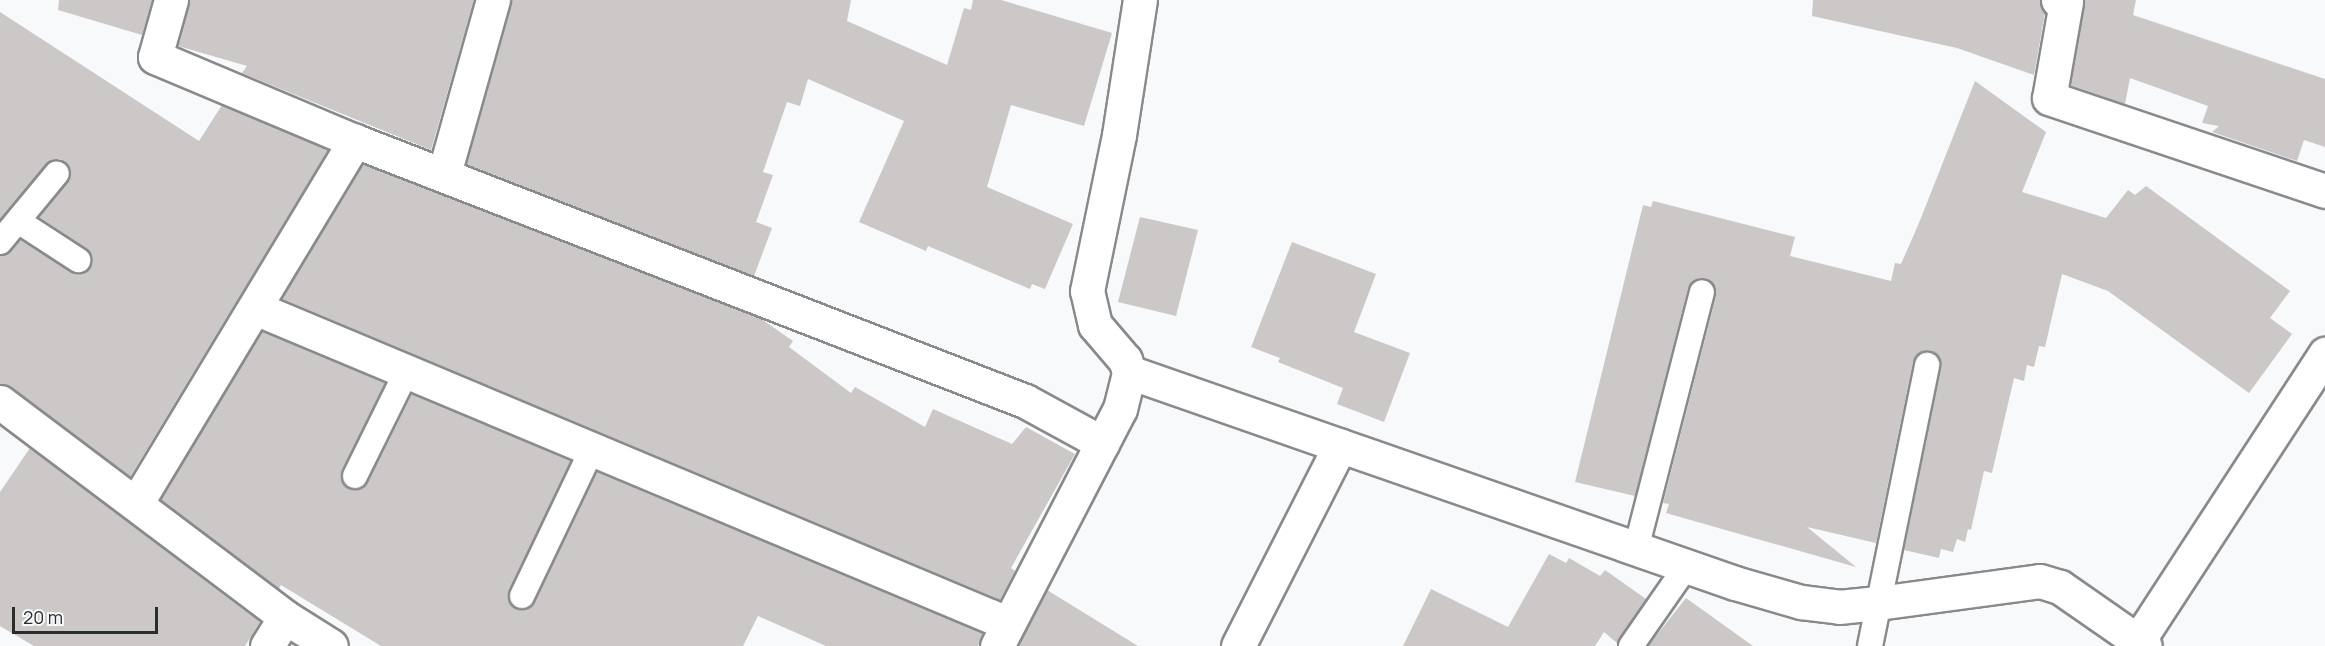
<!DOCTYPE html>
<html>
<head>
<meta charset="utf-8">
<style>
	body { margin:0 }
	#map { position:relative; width:2325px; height:646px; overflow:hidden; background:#f7f9fb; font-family:Manrope,sans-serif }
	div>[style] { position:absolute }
	.building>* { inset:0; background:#cbc8c7 }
	.roads { filter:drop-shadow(2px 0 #898a8c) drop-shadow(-2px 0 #898a8c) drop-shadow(0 2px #898a8c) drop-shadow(0 -2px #898a8c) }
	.lane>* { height:24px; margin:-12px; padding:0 12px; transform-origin:12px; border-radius:12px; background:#fff }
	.street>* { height:33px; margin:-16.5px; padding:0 16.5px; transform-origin:16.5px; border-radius:16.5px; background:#fff }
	span { translate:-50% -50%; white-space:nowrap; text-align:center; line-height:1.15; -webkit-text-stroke:4.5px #f7f9fb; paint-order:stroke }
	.scale { position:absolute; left:12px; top:607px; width:146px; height:27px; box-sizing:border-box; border:3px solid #2b2c2c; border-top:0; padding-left:8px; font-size:18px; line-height:21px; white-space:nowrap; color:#2b2c2c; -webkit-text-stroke:4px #f7f9fb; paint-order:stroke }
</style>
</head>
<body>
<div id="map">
	<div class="building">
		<div style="clip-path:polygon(59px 0,152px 0,142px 35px,58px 10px)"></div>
		<div style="clip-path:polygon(189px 0,474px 0,431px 150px,242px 73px,247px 66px,178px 46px)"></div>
		<div style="clip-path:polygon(511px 0,851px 0,847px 21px,947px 65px,964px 8px,971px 10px,973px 0,1001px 0,1112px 33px,1084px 126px,1011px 105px,987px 187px,1073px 224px,1045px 289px,1032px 284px,1030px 289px,928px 246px,926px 251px,859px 222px,904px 121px,808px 79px,800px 106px,787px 102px,763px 172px,773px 175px,756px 222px,772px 228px,754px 276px,466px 164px)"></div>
		<div style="clip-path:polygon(1813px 0,2040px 0,2045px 13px,2034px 75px,1957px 48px,1812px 16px)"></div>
		<div style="clip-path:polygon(2084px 0,2136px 0,2133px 15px,2325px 79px,2325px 147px,2304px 140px,2297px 161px,2212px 132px,2219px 126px,2202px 123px,2208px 106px,2130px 78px,2125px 104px,2070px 85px)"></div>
		<div style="clip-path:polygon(0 12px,199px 141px,222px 105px,328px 150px,130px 477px,11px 387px,0 384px,0 256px,11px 251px,20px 240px,77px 274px,90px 268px,92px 260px,86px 248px,39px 217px,71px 176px,70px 168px,60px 159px,46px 164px,0 220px)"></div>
		<div style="clip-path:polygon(1975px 81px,2046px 132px,2022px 192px,2106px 218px,2128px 190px,2135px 195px,2146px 186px,2290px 291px,2270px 318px,2292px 334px,2249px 393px,2108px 291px,2062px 274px,2045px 347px,2039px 346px,2034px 367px,2027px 365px,2024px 381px,2014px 378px,1992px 473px,1984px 471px,1971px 530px,1968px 529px,1965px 542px,1957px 539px,1953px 552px,1941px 549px,1939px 558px,1904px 550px,1941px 368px,1937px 355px,1923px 351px,1913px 362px,1876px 543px,1807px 527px,1856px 567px,1666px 513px,1669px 504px,1663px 503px,1716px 296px,1712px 282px,1699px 278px,1688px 288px,1635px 496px,1575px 482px,1643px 205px,1651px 207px,1653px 201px,1795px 237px,1790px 256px,1891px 281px,1895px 263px,1901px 264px,1919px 223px)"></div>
		<div style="clip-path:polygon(363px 164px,760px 318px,793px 341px,789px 347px,851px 393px,855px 387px,925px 427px,933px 409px,1012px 444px,1026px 427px,1075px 454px,1011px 568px,1015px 571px,1000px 600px,282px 299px)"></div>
		<div style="clip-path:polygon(1140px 217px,1198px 230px,1176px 316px,1118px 302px)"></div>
		<div style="clip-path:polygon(1292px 242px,1376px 274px,1354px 332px,1410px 353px,1384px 422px,1337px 404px,1343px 388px,1278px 362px,1280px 358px,1251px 347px)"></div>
		<div style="clip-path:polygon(262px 331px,385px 383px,342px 470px,343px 483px,349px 489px,362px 488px,368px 482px,412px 394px,571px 461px,509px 590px,510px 604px,516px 609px,530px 608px,535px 602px,597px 472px,983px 633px,978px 646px,826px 646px,758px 616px,743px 646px,381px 646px,281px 585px,279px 589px,160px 500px)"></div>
		<div style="clip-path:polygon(30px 448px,260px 622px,245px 646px,34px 646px,0 626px,0 492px)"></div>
		<div style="clip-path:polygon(1549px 554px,1566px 563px,1569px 558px,1600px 576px,1605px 570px,1646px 599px,1617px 643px,1604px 632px,1595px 646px,1403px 646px,1431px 589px,1508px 627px)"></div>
		<div style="clip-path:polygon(1047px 590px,1138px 646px,1018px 646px)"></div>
		<div style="clip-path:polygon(1686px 598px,1753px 646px,1648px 646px)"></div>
	</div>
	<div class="roads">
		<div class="lane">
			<div style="left:18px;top:221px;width:72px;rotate:33deg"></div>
			<div style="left:0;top:242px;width:89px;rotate:-50.4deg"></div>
			<div style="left:355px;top:476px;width:117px;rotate:-63.7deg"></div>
			<div style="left:1636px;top:549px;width:265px;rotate:-75.6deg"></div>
			<div style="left:522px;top:596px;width:163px;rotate:-64.5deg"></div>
			<div style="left:1631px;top:646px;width:96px;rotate:-55.2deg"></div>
			<div style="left:1870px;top:646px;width:287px;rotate:-78.5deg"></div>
		</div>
		<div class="street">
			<div style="left:171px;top:0;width:59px;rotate:105.7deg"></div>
			<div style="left:155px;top:57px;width:217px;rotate:22.8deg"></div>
			<div style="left:355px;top:141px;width:719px;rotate:21.21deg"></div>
			<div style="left:1025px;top:401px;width:88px;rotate:28.6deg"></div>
			<div style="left:2058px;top:0;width:8px;rotate:14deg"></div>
			<div style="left:2066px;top:2px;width:97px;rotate:100deg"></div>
			<div style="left:2049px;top:98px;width:291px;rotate:18.6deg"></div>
			<div style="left:444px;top:174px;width:181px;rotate:-74.3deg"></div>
			<div style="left:255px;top:308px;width:815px;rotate:22.73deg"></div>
			<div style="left:1129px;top:372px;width:642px;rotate:19.2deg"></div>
			<div style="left:1735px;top:583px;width:69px;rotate:16.1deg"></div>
			<div style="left:1801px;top:602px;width:38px;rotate:7deg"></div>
			<div style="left:1839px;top:607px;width:39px;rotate:-6deg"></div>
			<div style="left:1878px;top:603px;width:163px;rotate:-7.7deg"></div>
			<div style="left:2040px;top:581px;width:21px;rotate:17deg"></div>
			<div style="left:2060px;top:587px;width:103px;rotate:34.8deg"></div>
			<div style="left:0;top:402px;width:357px;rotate:37deg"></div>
			<div style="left:285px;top:617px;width:54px;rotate:32.2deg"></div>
			<div style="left:137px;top:502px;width:422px;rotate:-58.9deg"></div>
			<div style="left:2138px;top:641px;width:343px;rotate:-56.9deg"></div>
			<div style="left:267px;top:646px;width:34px;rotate:-58deg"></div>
			<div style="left:997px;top:646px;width:267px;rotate:-62.6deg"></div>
			<div style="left:1120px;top:409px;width:38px;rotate:-76deg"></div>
			<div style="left:1129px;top:372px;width:13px;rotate:-108deg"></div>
			<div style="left:1125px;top:360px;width:46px;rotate:-130.6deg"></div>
			<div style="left:1095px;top:325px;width:35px;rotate:-103deg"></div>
			<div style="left:1087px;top:291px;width:159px;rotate:-78.4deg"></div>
			<div style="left:1119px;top:135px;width:137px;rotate:-81.2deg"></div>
			<div style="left:1238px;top:646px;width:225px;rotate:-63deg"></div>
		</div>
	</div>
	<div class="scale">20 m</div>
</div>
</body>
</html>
